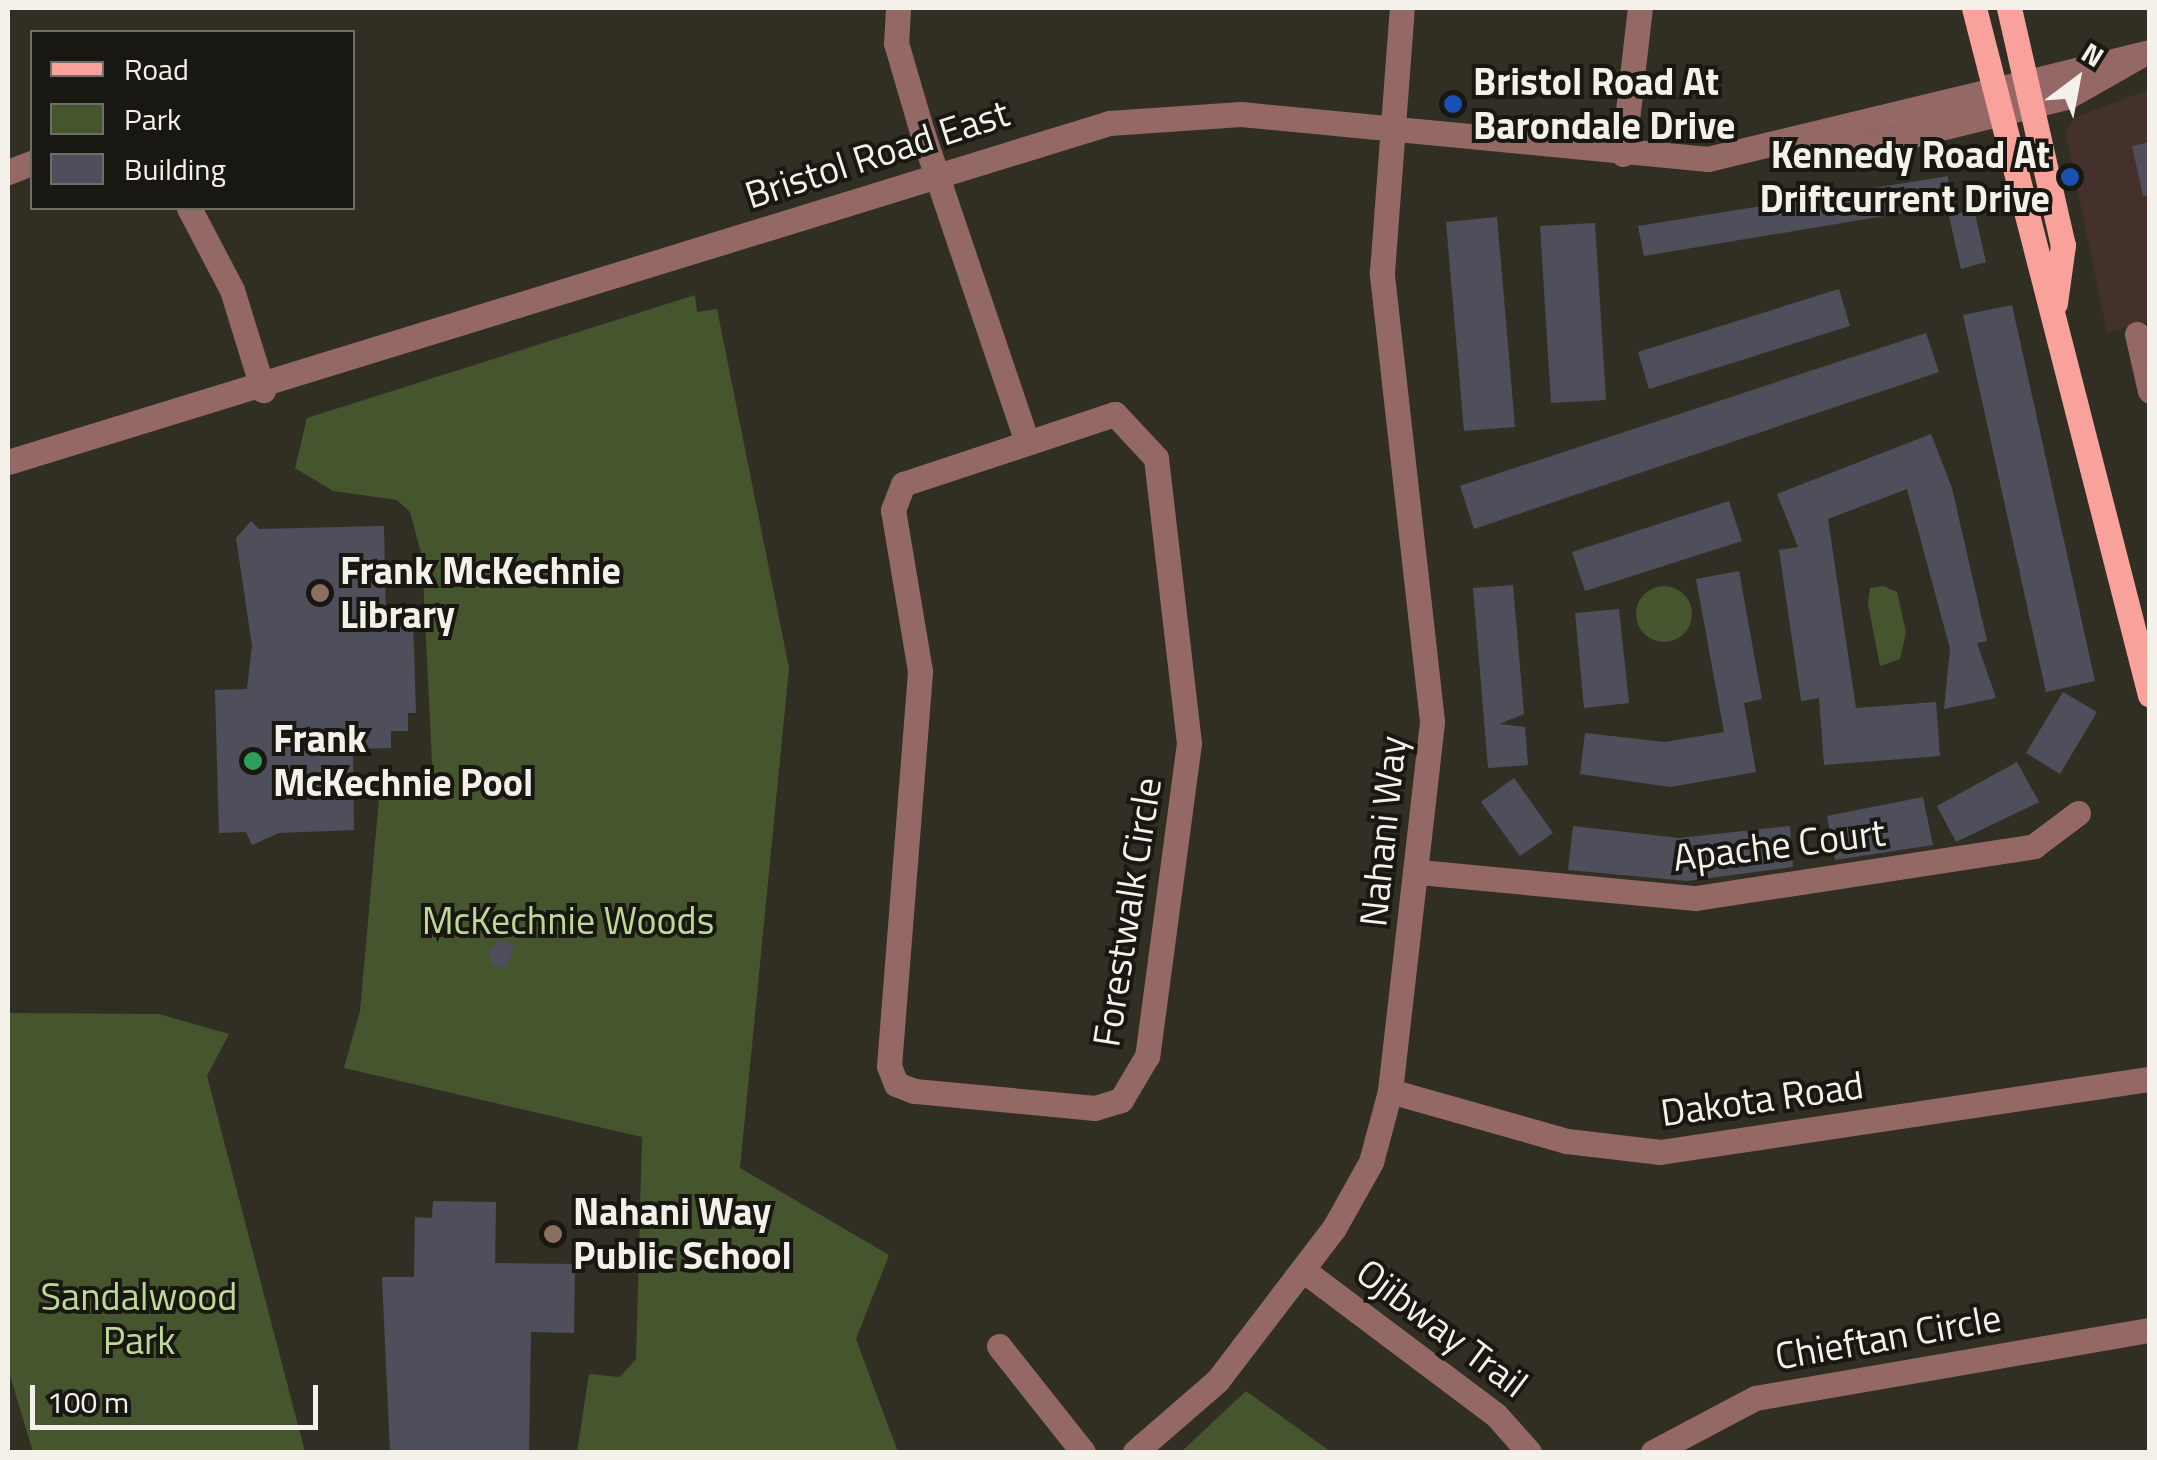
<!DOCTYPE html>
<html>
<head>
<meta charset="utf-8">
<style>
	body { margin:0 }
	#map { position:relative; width:2157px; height:1460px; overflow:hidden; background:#312f24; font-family:"Titillium Web",sans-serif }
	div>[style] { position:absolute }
	.commercial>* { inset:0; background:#44312c }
	.green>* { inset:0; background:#45552e }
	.round { border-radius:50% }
	.building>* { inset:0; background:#4f4f5b }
	.minor>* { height:25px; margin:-12.5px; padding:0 12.5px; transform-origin:12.5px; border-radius:12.5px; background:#946965 }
	.major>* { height:25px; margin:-12.5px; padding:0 12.5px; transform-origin:12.5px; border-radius:12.5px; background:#f9a19b }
	.dots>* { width:28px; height:28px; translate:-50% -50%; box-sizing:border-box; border:5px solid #181712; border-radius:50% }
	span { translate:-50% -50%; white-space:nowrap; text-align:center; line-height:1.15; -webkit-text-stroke:8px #181712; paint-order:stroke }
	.poi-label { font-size:38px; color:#f3f1ea; font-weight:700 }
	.left { translate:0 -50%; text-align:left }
	.right { translate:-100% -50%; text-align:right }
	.street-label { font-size:38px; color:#f3f1ea }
	.park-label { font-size:38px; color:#bcd995 }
	.frame { position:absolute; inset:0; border:10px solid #f3f1ea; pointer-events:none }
	.legend { position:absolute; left:30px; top:30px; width:325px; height:180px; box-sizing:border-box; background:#181712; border:2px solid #706e68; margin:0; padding:12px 18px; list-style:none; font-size:30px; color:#f3f1ea }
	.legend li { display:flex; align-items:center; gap:20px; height:50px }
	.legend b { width:50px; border:2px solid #706e68 }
	.north { position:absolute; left:2027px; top:30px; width:100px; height:100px; -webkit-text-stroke:8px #181712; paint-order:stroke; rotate:32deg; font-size:28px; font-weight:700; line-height:40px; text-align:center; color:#f3f1ea }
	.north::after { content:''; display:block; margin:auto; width:35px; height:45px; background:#f3f1ea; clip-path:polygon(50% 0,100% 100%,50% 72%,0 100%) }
	.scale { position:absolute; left:30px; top:1385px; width:288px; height:45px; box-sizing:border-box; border:5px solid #f3f1ea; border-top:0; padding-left:12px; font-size:30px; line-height:35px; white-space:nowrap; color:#f3f1ea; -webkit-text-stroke:8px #181712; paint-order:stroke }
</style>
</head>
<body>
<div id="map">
	<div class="commercial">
		<div style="clip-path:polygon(2149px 90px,2149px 322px,2107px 332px,2066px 134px,2073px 118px)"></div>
	</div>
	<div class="green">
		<div style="clip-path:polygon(695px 295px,697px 312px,717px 309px,789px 668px,740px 1168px,889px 1255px,856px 1339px,898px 1452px,577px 1452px,589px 1374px,620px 1377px,636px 1359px,642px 1137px,344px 1068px,360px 1011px,380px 787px,433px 782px,422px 557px,410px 512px,397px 500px,333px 491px,295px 468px,307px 418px)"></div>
		<div class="round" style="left:1636px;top:586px;width:56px;height:56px"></div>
		<div style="clip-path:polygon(1883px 586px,1897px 592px,1906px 632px,1900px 659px,1880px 666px,1868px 604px,1870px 588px)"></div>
		<div style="clip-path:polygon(8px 1013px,159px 1014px,229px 1034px,207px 1076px,305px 1452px,33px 1452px,8px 1369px)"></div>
		<div style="clip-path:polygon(1246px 1391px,1331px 1452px,1181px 1452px)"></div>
	</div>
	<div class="building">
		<div style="clip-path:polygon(2150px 142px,2150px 195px,2143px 196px,2132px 146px)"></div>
		<div style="clip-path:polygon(1948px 176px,1950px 205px,1644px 256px,1638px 226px)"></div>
		<div style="clip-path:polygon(1974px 209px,1986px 262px,1961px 269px,1949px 216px)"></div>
		<div style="clip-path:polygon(1497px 217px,1515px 427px,1464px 431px,1446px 222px)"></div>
		<div style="clip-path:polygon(1595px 223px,1606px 400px,1551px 403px,1540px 226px)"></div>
		<div style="clip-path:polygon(1839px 289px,1850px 326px,1649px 389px,1638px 352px)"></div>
		<div style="clip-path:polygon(2012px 305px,2095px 681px,2046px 692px,1963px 315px)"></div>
		<div style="clip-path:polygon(1926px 333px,1939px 372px,1474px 529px,1460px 486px)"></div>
		<div style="clip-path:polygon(1931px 434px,1952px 488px,1987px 641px,1977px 643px,1996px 698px,1944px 709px,1950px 649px,1907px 489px,1828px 519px,1856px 708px,1936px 702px,1940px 756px,1824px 765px,1819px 698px,1801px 701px,1779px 550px,1798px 547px,1777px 494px)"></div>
		<div style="clip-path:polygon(1729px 501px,1742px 541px,1585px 591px,1572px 552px)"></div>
		<div style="clip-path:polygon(251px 521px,259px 529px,384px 526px,386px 620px,413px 620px,416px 713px,408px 713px,408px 731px,391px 731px,391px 748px,353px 749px,354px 830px,279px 833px,252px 845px,246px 832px,219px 833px,215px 690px,247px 689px,252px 646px,236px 538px)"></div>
		<div style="clip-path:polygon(1739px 571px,1762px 699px,1744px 703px,1756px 772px,1670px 787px,1580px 774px,1585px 733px,1665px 742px,1724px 732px,1696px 579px)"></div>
		<div style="clip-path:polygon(1513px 585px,1524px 714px,1499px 724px,1525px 727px,1528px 765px,1488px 768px,1473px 588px)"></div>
		<div style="clip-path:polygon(1619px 609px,1629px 703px,1584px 708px,1575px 613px)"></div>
		<div style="clip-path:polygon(2063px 692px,2097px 712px,2060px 774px,2026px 753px)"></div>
		<div style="clip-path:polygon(2017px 762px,2039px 802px,1956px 842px,1937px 806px)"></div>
		<div style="clip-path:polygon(1514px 778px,1553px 833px,1520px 856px,1481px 802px)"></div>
		<div style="clip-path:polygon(1923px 797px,1933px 845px,1835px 860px,1827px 816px)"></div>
		<div style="clip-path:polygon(1573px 826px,1679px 838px,1790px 826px,1793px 867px,1687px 881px,1568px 870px)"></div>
		<div style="clip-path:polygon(500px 940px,514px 945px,507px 969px,492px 964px,489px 950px)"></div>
		<div style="clip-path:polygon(433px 1201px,496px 1202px,495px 1263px,575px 1264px,574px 1333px,531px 1332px,529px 1452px,390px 1452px,382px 1277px,414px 1277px,415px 1217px,432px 1218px)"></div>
	</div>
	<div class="minor">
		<div style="left:898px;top:8px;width:35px;rotate:93deg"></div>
		<div style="left:896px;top:43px;width:93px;rotate:73.7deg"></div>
		<div style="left:922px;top:132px;width:327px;rotate:71.3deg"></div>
		<div style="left:1807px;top:144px;width:52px;rotate:4.4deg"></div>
		<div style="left:1859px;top:148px;width:214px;rotate:-13.8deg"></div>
		<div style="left:2067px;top:97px;width:81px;rotate:-29.7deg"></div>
		<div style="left:1623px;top:154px;width:147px;rotate:-83.4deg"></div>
		<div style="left:8px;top:172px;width:26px;rotate:-21deg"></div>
		<div style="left:189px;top:208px;width:93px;rotate:62.3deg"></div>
		<div style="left:232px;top:290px;width:105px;rotate:72.8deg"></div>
		<div style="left:2137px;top:334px;width:58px;rotate:77.2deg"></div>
		<div style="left:1115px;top:414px;width:60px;rotate:47deg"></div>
		<div style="left:1156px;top:458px;width:287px;rotate:83.4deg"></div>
		<div style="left:1189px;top:743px;width:316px;rotate:97.6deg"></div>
		<div style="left:1147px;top:1056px;width:51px;rotate:120.6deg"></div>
		<div style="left:1121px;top:1100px;width:27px;rotate:163deg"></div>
		<div style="left:1095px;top:1108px;width:182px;rotate:-174.6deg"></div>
		<div style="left:914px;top:1091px;width:19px;rotate:-159deg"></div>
		<div style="left:896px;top:1084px;width:19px;rotate:-111deg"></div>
		<div style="left:889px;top:1066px;width:396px;rotate:-85.5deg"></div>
		<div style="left:920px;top:671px;width:163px;rotate:-99.5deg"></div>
		<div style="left:893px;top:510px;width:28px;rotate:-69deg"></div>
		<div style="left:903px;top:484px;width:223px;rotate:-18.3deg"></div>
		<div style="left:8px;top:462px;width:1152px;rotate:-17.11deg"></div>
		<div style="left:1109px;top:123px;width:132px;rotate:-3.9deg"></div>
		<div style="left:1241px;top:114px;width:469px;rotate:5.5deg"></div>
		<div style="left:1708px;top:159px;width:455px;rotate:-13.6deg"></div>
		<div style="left:1419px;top:872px;width:278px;rotate:5.4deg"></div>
		<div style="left:1696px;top:898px;width:342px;rotate:-8.7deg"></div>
		<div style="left:2034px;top:846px;width:55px;rotate:-36.9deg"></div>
		<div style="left:1390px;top:1091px;width:184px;rotate:15.8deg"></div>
		<div style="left:1567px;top:1141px;width:94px;rotate:6.7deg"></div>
		<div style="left:1660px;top:1152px;width:495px;rotate:-8.5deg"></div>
		<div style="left:1303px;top:1270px;width:241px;rotate:36.9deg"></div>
		<div style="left:1496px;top:1415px;width:50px;rotate:48.3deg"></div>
		<div style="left:999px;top:1346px;width:135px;rotate:51.6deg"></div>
		<div style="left:1135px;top:1452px;width:108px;rotate:-40.9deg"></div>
		<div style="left:1217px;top:1381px;width:193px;rotate:-52.6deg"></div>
		<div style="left:1334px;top:1228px;width:76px;rotate:-60.7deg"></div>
		<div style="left:1371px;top:1162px;width:73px;rotate:-75deg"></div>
		<div style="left:1390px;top:1091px;width:372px;rotate:-83.5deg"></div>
		<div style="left:1432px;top:721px;width:452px;rotate:-96.4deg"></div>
		<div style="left:1382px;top:272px;width:265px;rotate:-85.7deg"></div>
		<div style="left:1653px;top:1452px;width:115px;rotate:-27.9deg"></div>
		<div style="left:1755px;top:1398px;width:401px;rotate:-9.8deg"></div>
	</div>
	<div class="major">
		<div style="left:1974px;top:8px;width:709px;rotate:75.63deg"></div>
		<div style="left:2009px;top:8px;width:243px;rotate:77.2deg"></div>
		<div style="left:2063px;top:245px;width:59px;rotate:97.9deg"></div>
	</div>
	<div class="dots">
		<div style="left:1453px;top:104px;background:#1a4fb4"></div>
		<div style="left:2070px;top:177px;background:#1a4fb4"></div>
		<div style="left:320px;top:593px;background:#8d6e63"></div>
		<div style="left:253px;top:761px;background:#2e9e5b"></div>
		<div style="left:553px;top:1234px;background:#8d6e63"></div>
	</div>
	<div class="poi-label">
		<span class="left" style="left:1473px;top:104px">Bristol Road At<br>Barondale Drive</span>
		<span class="right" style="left:2050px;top:177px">Kennedy Road At<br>Driftcurrent Drive</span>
		<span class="left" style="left:340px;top:593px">Frank McKechnie<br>Library</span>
		<span class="left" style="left:273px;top:761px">Frank<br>McKechnie Pool</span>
		<span class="left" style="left:573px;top:1234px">Nahani Way<br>Public School</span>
	</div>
	<div class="street-label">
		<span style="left:877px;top:154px;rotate:-18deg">Bristol Road East</span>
		<span style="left:1383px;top:831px;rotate:-84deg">Nahani Way</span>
		<span style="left:1779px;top:845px;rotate:-7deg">Apache Court</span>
		<span style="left:1127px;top:912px;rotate:-81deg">Forestwalk Circle</span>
		<span style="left:1762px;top:1099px;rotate:-8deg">Dakota Road</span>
		<span style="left:1442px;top:1328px;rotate:37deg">Ojibway Trail</span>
		<span style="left:1888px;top:1337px;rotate:-10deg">Chieftan Circle</span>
	</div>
	<div class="park-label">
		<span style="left:568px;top:921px">McKechnie Woods</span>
		<span style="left:139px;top:1319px">Sandalwood<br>Park</span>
	</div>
	<div class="frame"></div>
	<ul class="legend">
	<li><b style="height:12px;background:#f9a19b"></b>Road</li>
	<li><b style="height:28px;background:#45552e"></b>Park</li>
	<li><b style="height:28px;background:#4f4f5b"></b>Building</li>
	</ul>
	<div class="north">N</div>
	<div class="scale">100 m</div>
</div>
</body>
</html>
